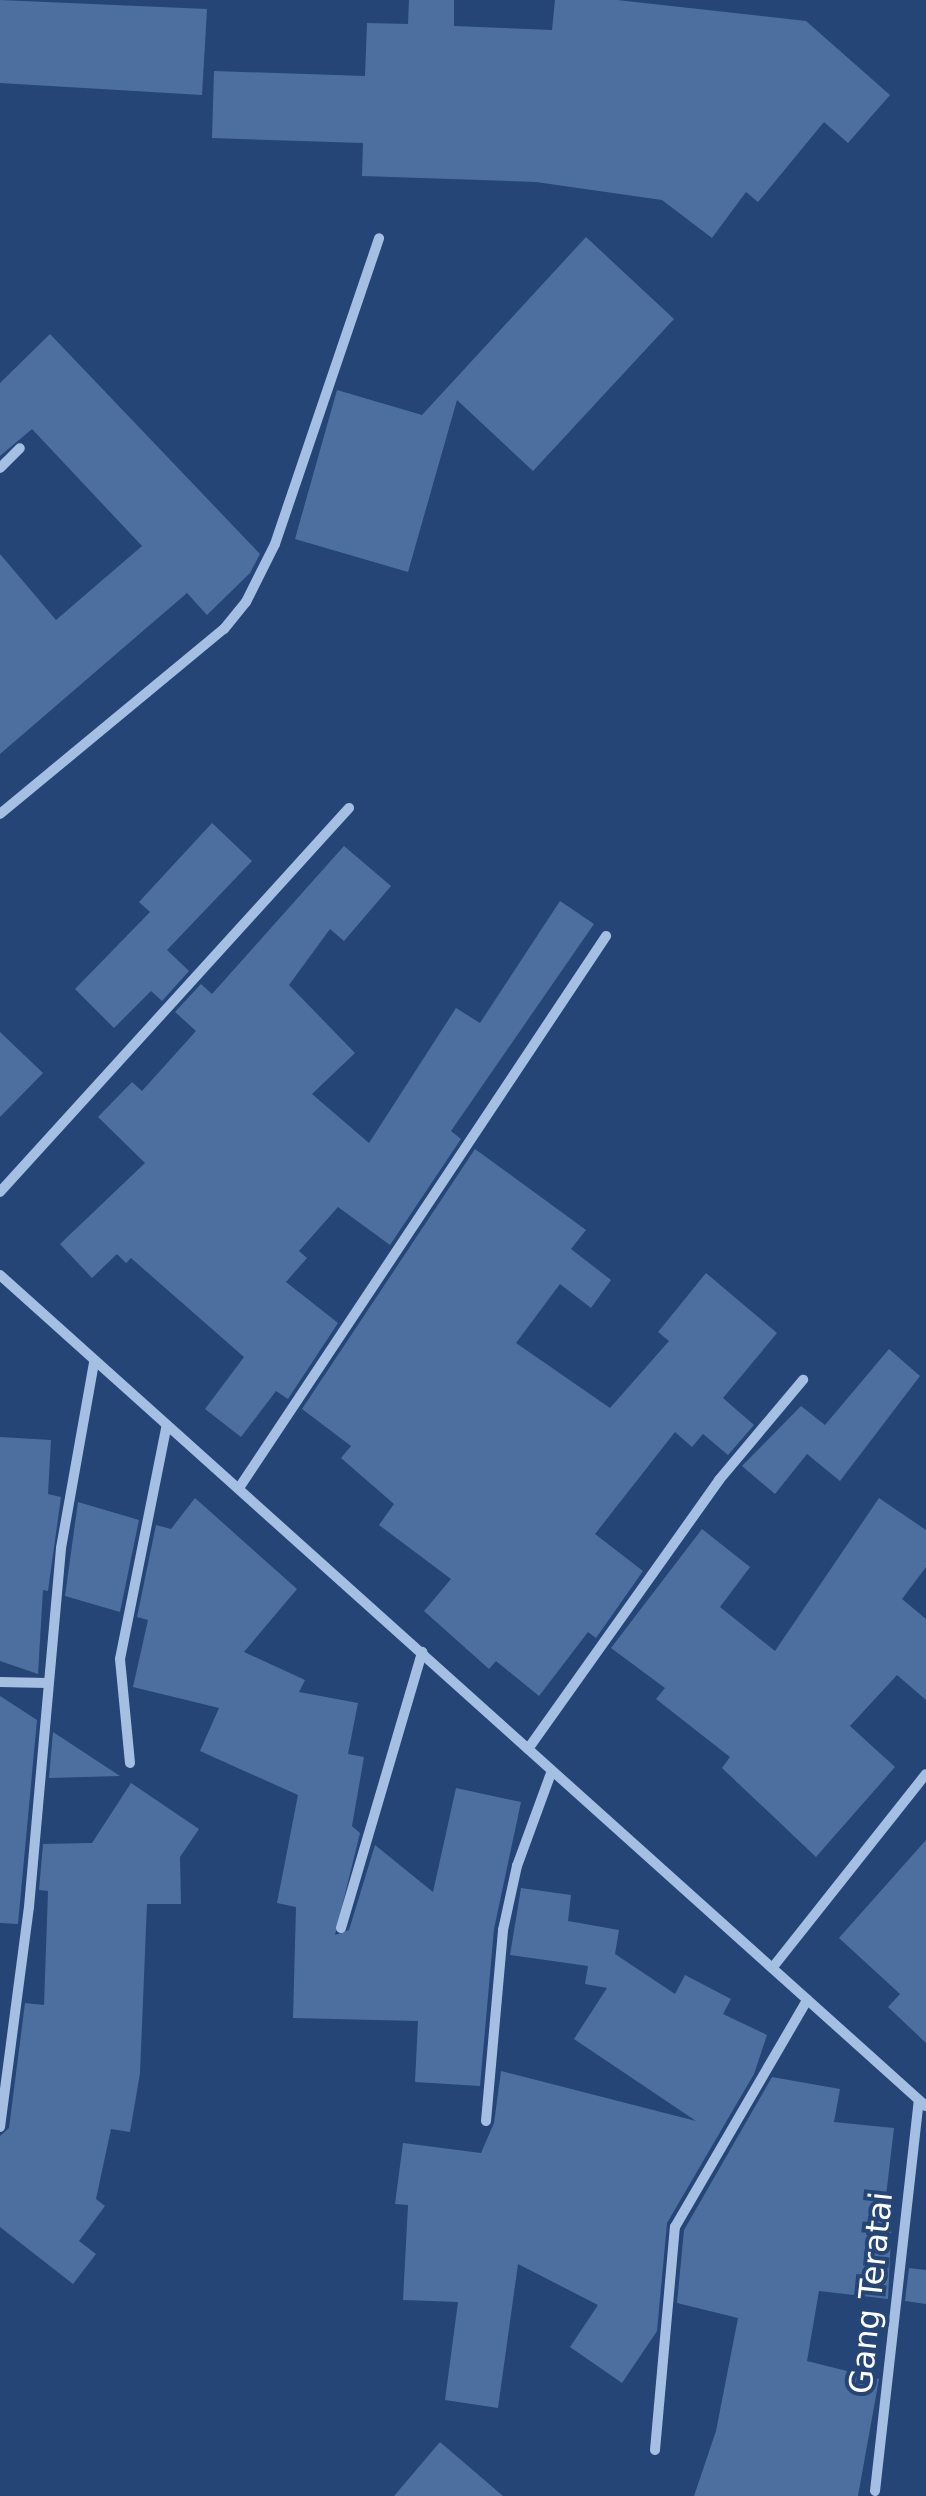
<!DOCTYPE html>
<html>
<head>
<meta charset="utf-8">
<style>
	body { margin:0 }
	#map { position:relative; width:926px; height:2496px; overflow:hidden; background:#244576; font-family:"DejaVu Sans",sans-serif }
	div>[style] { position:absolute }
	.building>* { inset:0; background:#4d6fa0 }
	.minor>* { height:10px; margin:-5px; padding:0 5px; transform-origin:5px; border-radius:5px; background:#a5bfe3 }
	span { translate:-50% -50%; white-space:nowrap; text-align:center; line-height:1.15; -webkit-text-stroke:8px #244576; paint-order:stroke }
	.street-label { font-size:32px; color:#fff }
</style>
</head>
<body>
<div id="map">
	<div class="building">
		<div style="clip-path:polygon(0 0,207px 9px,202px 95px,0 83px)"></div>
		<div style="clip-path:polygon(409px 0,454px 0,454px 26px,552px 30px,555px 0,617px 0,806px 21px,890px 95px,848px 143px,824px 122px,758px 202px,746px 192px,712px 238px,662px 200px,536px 182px,362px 176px,363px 143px,212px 138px,214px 71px,365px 76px,367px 23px,408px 24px)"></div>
		<div style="clip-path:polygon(586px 237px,674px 319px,533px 471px,457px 400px,408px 572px,295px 539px,337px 390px,422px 415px)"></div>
		<div style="clip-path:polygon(50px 334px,260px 554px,250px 573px,207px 615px,187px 593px,0 754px,0 554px,56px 620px,142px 546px,32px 429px,0 456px,0 383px)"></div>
		<div style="clip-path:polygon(212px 823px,252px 861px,167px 950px,189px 971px,162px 1001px,151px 991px,114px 1028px,75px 989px,150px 912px,139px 902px)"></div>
		<div style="clip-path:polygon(344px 846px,391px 886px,344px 941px,330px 929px,289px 985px,355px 1053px,312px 1094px,369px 1143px,456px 1008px,480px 1023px,560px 901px,594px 924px,451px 1131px,461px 1139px,390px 1245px,338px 1207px,299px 1251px,307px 1258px,286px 1282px,338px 1323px,288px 1399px,276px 1391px,241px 1437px,205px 1409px,244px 1357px,131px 1258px,126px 1263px,117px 1254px,92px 1278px,60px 1244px,145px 1163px,98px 1117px,132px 1082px,142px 1091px,196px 1031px,175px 1012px,201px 984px,212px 994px)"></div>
		<div style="clip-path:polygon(0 1032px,43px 1073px,0 1117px)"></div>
		<div style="clip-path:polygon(475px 1149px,586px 1230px,571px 1249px,611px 1280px,591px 1308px,560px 1284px,516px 1343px,610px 1408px,669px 1341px,658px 1332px,706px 1273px,777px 1333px,723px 1398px,754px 1425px,728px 1455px,703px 1434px,692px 1447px,675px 1432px,595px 1534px,643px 1571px,596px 1638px,588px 1632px,539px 1696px,496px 1661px,489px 1669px,424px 1611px,451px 1579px,379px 1525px,394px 1504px,341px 1458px,351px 1446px,302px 1409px)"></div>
		<div style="clip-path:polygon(889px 1349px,920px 1376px,840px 1481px,807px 1454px,775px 1494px,742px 1466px,801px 1406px,825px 1425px)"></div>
		<div style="clip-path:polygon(0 1437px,51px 1440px,48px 1494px,61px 1497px,48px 1591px,43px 1590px,38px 1674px,0 1661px)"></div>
		<div style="clip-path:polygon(195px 1498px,297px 1589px,244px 1652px,305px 1680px,299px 1692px,358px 1703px,348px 1754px,364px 1757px,352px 1826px,360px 1833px,335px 1935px,349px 1930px,375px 1845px,433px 1892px,456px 1788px,521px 1802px,494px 1929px,480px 2086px,415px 2082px,418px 2021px,293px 2018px,296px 1907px,277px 1903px,298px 1795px,200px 1751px,219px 1708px,133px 1687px,148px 1620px,137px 1617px,156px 1525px,171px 1529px)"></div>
		<div style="clip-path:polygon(879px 1498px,926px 1530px,926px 1567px,902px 1599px,926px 1619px,926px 1700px,897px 1675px,850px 1726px,895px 1767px,816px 1857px,722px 1768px,730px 1757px,656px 1699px,665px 1688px,611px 1648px,702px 1529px,750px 1567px,720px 1607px,775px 1651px)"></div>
		<div style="clip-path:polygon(78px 1502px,139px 1520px,120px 1612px,65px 1596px)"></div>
		<div style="clip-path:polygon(0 1696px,37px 1720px,18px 1924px,0 1923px)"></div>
		<div style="clip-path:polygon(53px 1732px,120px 1776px,49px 1778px)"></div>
		<div style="clip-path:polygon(131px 1783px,199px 1829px,180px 1857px,181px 1904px,147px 1904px,140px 2073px,130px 2132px,111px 2129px,96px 2199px,105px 2206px,79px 2241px,96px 2254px,73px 2284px,0 2227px,0 2136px,9px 2128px,25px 2003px,44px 2005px,48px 1891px,39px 1890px,43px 1844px,92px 1843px)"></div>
		<div style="clip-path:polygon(926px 1840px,926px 2043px,888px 2007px,900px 1994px,839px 1938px)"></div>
		<div style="clip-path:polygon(521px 1888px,571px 1895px,568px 1921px,619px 1930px,615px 1954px,675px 1994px,685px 1975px,731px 1999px,723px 2014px,767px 2035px,754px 2074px,667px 2223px,657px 2331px,622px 2383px,570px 2347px,598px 2305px,518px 2264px,498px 2408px,445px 2400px,458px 2302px,403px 2300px,408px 2205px,395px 2204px,403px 2143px,481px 2153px,494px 2123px,501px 2071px,696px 2121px,574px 2039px,607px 1988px,585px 1984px,588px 1966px,510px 1955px)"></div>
		<div style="clip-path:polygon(772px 2077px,840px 2089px,834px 2122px,894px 2128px,884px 2213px,892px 2214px,888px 2299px,819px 2291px,807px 2361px,879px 2379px,858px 2496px,694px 2496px,716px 2431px,738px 2318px,677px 2303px,684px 2230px)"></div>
		<div style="clip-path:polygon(909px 2268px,926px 2270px,926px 2304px,905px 2301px)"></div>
		<div style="clip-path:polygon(440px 2442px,503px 2496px,394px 2496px)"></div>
	</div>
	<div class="minor">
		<div style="left:0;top:468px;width:28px;rotate:-45deg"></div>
		<div style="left:0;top:814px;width:291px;rotate:-39.6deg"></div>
		<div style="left:224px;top:629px;width:35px;rotate:-51deg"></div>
		<div style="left:246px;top:602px;width:65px;rotate:-63.4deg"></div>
		<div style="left:275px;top:544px;width:323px;rotate:-71.2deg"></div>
		<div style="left:0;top:1192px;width:519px;rotate:-47.73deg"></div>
		<div style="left:0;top:1275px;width:1244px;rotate:41.91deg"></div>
		<div style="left:239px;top:1488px;width:663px;rotate:-56.38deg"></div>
		<div style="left:0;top:1682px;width:47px;rotate:1.2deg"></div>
		<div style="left:528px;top:1749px;width:330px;rotate:-54.6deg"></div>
		<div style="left:719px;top:1480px;width:131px;rotate:-50deg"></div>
		<div style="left:130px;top:1763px;width:104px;rotate:-95.5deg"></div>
		<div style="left:120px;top:1659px;width:236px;rotate:-78.7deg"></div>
		<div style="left:341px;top:1928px;width:288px;rotate:-73.6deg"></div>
		<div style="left:773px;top:1967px;width:246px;rotate:-51.6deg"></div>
		<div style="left:486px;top:2121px;width:192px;rotate:-84.9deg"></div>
		<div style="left:503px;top:1930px;width:66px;rotate:-77.7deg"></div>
		<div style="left:517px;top:1866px;width:99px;rotate:-69.9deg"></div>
		<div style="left:0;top:2127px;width:222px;rotate:-82.5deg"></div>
		<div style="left:29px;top:1907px;width:360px;rotate:-84.9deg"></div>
		<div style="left:61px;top:1548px;width:188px;rotate:-79.9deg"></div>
		<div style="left:655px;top:2450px;width:224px;rotate:-84.9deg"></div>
		<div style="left:675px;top:2227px;width:263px;rotate:-59.8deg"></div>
		<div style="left:875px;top:2491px;width:393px;rotate:-83.6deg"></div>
	</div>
	<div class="street-label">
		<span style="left:871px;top:2293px;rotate:-84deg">Gang Teratai</span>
	</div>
</div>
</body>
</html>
